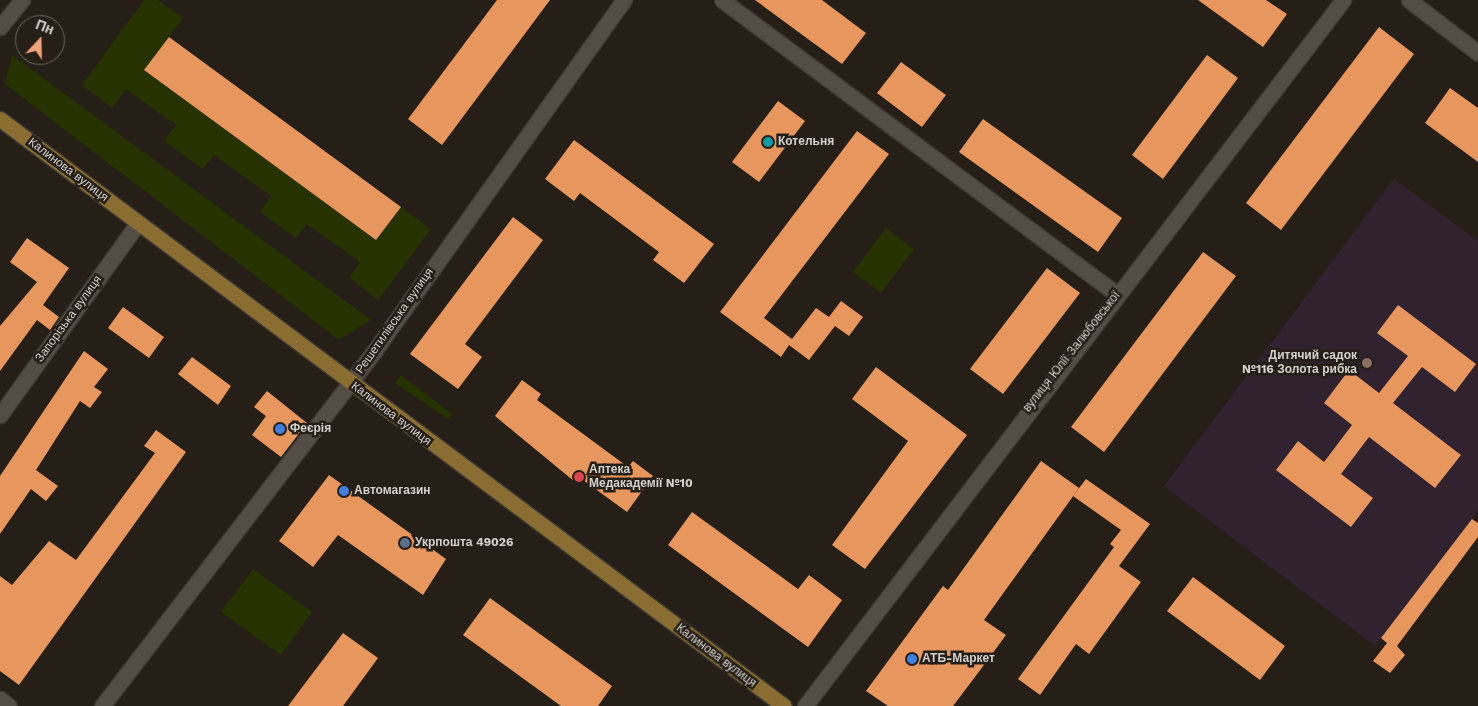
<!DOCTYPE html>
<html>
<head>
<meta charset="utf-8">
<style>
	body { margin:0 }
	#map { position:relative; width:1478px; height:706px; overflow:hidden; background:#251f18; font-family:"Work Sans",sans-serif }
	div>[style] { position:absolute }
	.education>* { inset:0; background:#30222e }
	.green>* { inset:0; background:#273201 }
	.building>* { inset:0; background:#e7975d }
	.roads { filter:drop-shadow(1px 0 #3e3934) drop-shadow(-1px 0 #3e3934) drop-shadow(0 1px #3e3934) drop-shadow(0 -1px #3e3934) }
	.minor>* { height:15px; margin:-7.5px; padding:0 7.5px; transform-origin:7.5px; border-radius:7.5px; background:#534d45 }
	.major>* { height:15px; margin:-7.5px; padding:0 7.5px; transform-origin:7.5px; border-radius:7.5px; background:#896d31 }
	.dots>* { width:14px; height:14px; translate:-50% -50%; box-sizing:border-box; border:2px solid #251f18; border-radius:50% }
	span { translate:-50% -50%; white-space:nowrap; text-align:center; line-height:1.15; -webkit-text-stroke:5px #251f18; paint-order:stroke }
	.poi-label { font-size:12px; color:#d4d0cc; font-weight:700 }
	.left { translate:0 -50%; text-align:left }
	.right { translate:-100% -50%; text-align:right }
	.street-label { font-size:12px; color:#d4d0cc }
	.north { position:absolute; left:15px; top:15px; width:50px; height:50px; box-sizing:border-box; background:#251f18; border:1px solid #6b6660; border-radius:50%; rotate:21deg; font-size:14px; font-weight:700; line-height:20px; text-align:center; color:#d4d0cc }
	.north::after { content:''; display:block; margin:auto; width:18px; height:22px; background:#f1a17c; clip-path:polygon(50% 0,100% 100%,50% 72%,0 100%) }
</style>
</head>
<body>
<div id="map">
	<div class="education">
		<div style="clip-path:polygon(1394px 179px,1478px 241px,1478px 511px,1375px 646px,1164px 486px)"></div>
	</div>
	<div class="green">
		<div style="clip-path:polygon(144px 0,158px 0,183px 18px,144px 70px,376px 240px,401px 207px,431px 229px,378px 300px,349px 278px,360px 262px,307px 224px,296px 238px,260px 212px,271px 196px,214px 155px,203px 169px,164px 141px,176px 125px,126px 89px,112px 108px,82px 85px)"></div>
		<div style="clip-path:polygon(12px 55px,371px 320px,339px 340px,5px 84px)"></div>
		<div style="clip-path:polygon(886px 228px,914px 249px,881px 293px,853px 272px)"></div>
		<div style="clip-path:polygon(401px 375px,452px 414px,448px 419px,395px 383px)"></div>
		<div style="clip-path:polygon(253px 569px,312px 612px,281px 655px,221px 612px)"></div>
	</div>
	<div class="building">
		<div style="clip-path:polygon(497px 0,550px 0,442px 145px,408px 119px)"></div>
		<div style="clip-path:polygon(755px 0,822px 0,866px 33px,842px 64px)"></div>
		<div style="clip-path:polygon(1198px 0,1266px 0,1287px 14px,1263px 47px)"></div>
		<div style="clip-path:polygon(1379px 27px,1414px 54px,1281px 230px,1246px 203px)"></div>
		<div style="clip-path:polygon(169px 37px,401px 207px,376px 240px,144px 70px)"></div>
		<div style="clip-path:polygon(1207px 55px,1238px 78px,1163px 179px,1132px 155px)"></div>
		<div style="clip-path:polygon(901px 62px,946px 95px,922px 127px,877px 93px)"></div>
		<div style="clip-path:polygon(1450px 88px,1478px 108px,1478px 162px,1425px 123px)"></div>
		<div style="clip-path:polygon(778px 101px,805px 121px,759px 182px,732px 162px)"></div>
		<div style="clip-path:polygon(983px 119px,1122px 218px,1098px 252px,959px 152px)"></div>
		<div style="clip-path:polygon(857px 131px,889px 154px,764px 318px,792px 339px,816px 308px,829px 317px,841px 301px,863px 317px,849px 336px,835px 326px,809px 360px,789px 345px,781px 357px,720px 312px)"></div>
		<div style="clip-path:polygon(574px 140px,714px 244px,684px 283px,653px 260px,659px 252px,580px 193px,574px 201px,545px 179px)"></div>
		<div style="clip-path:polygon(513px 217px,543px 240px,465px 344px,482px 357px,458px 389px,410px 354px)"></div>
		<div style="clip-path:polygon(27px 238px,69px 268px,43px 305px,59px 317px,50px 330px,37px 320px,0 371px,0 326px,37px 282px,10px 262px)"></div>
		<div style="clip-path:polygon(1203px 252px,1236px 276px,1104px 452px,1071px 427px)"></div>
		<div style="clip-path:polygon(1047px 268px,1080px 293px,1003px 394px,970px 369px)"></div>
		<div style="clip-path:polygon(1398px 305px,1476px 364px,1455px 392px,1422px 367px,1393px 403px,1461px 455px,1435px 488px,1369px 437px,1341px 474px,1373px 498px,1351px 527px,1276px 470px,1298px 441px,1324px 462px,1352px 425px,1324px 403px,1349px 370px,1379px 393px,1408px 356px,1377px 333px)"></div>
		<div style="clip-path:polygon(123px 307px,164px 337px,149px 358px,108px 328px)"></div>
		<div style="clip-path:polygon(84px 351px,108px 369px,94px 387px,102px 392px,90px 408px,80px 401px,36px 470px,58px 486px,46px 501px,31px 489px,0 534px,0 476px)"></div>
		<div style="clip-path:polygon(192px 357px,231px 386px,218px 405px,178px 374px)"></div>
		<div style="clip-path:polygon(876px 367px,967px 435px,865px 569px,832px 545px,908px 441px,852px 399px)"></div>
		<div style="clip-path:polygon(522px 380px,541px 394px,537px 400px,628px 467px,633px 461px,653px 476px,627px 512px,579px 477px,575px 482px,495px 416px)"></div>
		<div style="clip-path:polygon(267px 391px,307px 423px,281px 457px,252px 435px,266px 416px,254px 407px)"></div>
		<div style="clip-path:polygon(156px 430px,186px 452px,19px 685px,0 671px,0 576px,12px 585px,49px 541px,76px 560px,155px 453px,144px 446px)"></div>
		<div style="clip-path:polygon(1041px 461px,1079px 488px,984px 620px,1006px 635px,981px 669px,953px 706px,888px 706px,866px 691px,943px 586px,948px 590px)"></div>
		<div style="clip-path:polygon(329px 475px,446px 559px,423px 595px,338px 535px,313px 567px,279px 541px)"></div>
		<div style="clip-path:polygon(1086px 479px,1150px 524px,1119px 566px,1141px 582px,1089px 654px,1076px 644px,1040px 695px,1018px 679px,1114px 547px,1110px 544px,1121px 530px,1073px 496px)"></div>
		<div style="clip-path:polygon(692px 512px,798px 589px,809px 575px,842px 600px,808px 647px,668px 545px)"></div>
		<div style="clip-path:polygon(1472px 519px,1478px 523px,1478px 537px,1397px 646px,1405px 655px,1390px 673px,1373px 661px,1387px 643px,1381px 638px)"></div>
		<div style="clip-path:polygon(1193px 577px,1285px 646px,1260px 680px,1167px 611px)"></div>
		<div style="clip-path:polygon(490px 598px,612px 686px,598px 706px,561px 706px,463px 635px)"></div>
		<div style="clip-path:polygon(343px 633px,378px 658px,343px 706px,288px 706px)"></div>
	</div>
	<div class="roads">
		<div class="minor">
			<div style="left:722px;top:0;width:492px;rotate:36.7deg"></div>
			<div style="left:1409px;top:0;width:87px;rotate:37.5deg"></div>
			<div style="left:0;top:27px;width:35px;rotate:-51deg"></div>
			<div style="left:0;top:415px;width:236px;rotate:-54.3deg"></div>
			<div style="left:0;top:699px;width:11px;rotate:38deg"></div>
			<div style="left:102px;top:706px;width:449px;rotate:-52.5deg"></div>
			<div style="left:375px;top:350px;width:430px;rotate:-54.6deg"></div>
			<div style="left:805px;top:706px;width:888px;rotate:-52.69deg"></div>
		</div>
		<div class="major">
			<div style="left:0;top:119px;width:979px;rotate:36.82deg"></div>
		</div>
	</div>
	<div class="dots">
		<div style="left:768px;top:142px;background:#0f9aa8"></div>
		<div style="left:1367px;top:363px;background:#8d6e63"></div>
		<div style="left:280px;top:429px;background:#3f7fe0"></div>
		<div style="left:579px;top:477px;background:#e0444e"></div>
		<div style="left:344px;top:491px;background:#3f7fe0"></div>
		<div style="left:405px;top:543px;background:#5c6f8a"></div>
		<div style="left:912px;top:659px;background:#3f7fe0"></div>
	</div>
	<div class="poi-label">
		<span class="left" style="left:778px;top:142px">Котельня</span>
		<span class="right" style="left:1357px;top:363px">Дитячий садок<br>№116 Золота рибка</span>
		<span class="left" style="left:290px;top:429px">Феєрія</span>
		<span class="left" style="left:589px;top:477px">Аптека<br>Медакадемії №10</span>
		<span class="left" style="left:354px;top:491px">Автомагазин</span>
		<span class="left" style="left:415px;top:543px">Укрпошта 49026</span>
		<span class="left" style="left:922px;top:659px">АТБ-Маркет</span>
	</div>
	<div class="street-label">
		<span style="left:68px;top:170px;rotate:37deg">Калинова вулиця</span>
		<span style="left:69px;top:319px;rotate:-54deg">Запорізька вулиця</span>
		<span style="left:395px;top:321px;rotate:-55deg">Решетилівська вулиця</span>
		<span style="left:1072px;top:352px;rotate:-52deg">вулиця Юлії Залюбовської</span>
		<span style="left:391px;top:414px;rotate:37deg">Калинова вулиця</span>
		<span style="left:716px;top:656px;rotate:37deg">Калинова вулиця</span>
	</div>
	<div class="north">Пн</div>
</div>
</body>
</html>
